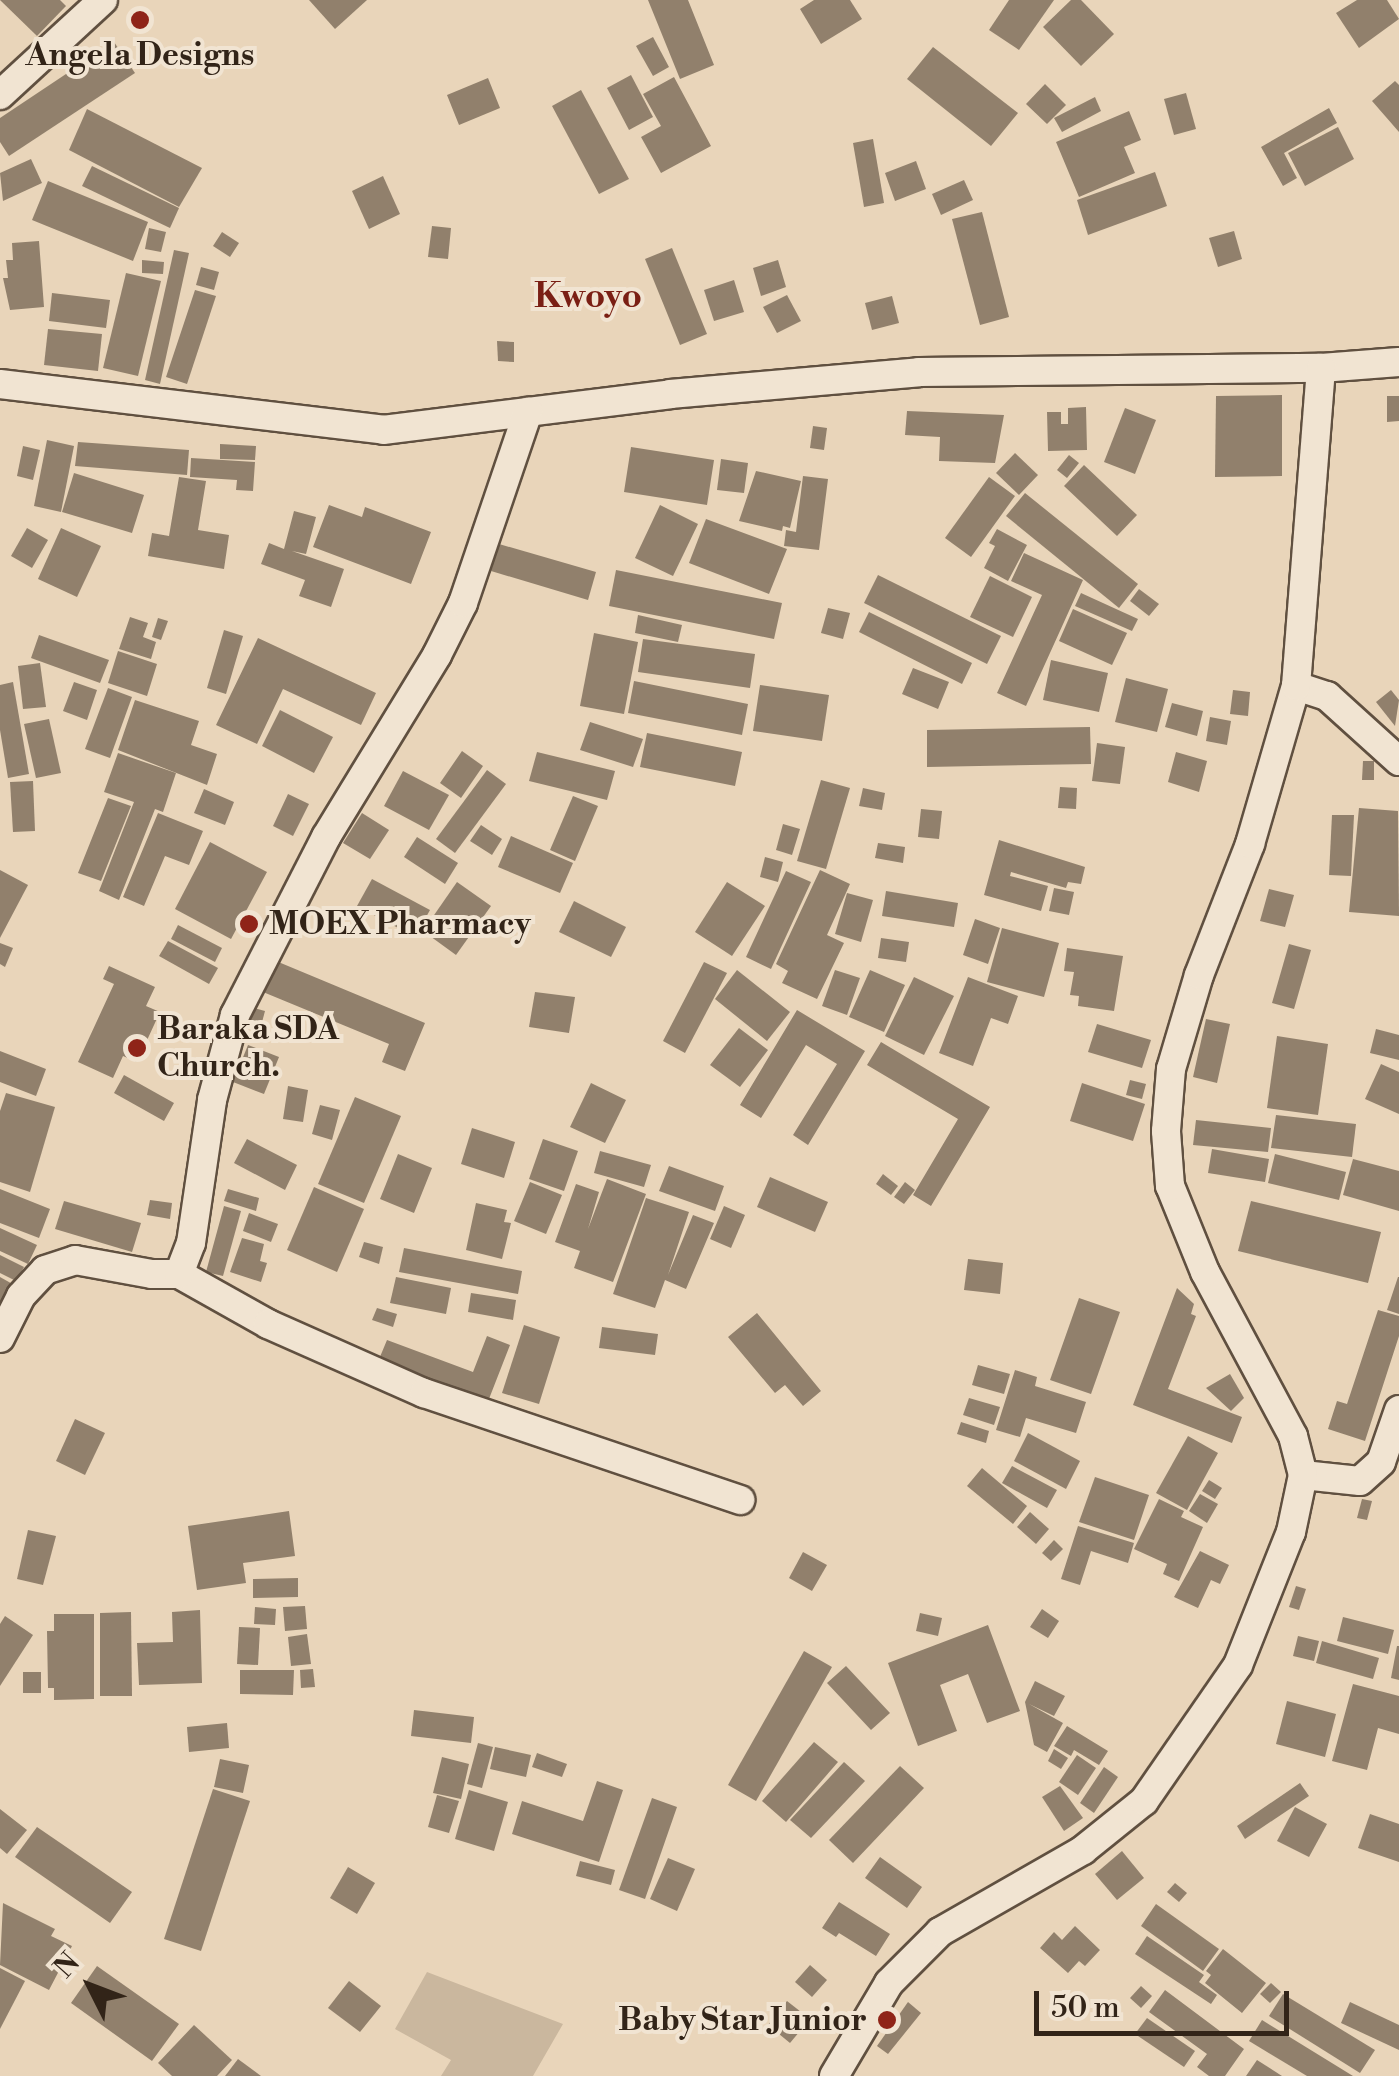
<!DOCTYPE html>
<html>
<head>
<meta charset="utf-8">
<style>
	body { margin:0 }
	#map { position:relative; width:1399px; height:2076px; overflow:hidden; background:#e9d5ba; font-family:"Libre Bodoni",serif }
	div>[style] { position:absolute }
	.green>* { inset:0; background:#cab79e }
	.building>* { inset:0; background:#91806c }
	.roads { filter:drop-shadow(2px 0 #605040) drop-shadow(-2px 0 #605040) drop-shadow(0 2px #605040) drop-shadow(0 -2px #605040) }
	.street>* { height:28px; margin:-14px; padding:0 14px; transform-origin:14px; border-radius:14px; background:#f1e4d2 }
	.dots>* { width:28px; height:28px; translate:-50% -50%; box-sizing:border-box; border:5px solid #f1e4d2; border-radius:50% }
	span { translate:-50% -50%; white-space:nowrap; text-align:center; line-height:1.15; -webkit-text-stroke:8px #f1e4d2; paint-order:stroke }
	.poi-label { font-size:32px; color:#322418; font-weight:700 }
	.left { translate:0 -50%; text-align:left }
	.right { translate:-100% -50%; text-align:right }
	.neighbourhood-label { font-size:35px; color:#7a1f14; font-weight:700 }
	.north { position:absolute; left:40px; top:1936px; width:100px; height:100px; -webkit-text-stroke:8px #f1e4d2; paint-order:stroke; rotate:312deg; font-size:28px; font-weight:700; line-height:40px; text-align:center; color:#322418 }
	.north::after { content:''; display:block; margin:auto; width:35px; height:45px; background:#322418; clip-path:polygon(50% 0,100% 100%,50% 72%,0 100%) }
	.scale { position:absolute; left:1034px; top:1991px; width:255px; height:45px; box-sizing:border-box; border:5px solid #322418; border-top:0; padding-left:12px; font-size:30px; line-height:35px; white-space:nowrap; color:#322418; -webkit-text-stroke:8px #f1e4d2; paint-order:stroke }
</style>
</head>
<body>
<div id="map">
	<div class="green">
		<div style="clip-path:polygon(427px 1972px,563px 2024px,533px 2076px,441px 2076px,451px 2060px,395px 2029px)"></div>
	</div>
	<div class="building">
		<div style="clip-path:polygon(0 0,60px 0,66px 6px,37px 36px)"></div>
		<div style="clip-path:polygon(309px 0,367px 0,335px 29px)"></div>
		<div style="clip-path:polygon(648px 0,688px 0,714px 65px,680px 79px)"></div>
		<div style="clip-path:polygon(814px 0,850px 0,862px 19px,821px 44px,800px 9px)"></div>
		<div style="clip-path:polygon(1009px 0,1054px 0,1019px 50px,989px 30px)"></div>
		<div style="clip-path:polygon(1071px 0,1081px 0,1114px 34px,1081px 66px,1043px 27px)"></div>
		<div style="clip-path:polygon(1357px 0,1387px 0,1399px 19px,1359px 48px,1336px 13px)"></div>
		<div style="clip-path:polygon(653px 37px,669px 67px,653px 76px,636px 46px)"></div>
		<div style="clip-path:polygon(114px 42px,135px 73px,9px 156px,0 142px,0 118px)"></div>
		<div style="clip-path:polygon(933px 47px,1018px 113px,991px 146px,907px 79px)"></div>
		<div style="clip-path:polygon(631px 75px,653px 117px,629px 130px,607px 88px)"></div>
		<div style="clip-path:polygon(674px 77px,711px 146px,661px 173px,641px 137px,661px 126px,643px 94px)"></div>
		<div style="clip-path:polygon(488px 78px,500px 108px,459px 125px,447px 95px)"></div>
		<div style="clip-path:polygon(1395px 81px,1399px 85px,1399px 132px,1372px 101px)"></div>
		<div style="clip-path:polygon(1045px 84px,1066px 105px,1047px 124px,1026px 104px)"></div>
		<div style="clip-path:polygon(581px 90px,629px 179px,599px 194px,552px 106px)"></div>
		<div style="clip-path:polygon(1186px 93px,1196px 129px,1174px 135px,1164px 99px)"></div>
		<div style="clip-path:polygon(1095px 97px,1101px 111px,1062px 132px,1054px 118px)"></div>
		<div style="clip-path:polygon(1329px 108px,1337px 123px,1284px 153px,1297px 178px,1283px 186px,1261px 147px)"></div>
		<div style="clip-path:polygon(87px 109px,202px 168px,179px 207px,69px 150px)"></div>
		<div style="clip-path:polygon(1129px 111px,1141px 140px,1124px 147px,1135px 173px,1079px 197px,1056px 142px)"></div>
		<div style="clip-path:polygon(1338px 127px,1354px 159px,1305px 186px,1288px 153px)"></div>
		<div style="clip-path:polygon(873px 139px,884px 203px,864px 207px,853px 143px)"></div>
		<div style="clip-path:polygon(31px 159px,42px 183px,3px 201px,0 173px)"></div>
		<div style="clip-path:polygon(916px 161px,926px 189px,895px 201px,885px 173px)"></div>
		<div style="clip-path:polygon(92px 166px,179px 208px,170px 228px,82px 186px)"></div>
		<div style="clip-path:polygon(1155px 172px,1167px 206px,1088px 235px,1077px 200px)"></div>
		<div style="clip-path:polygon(383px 176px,400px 214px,369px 229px,352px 191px)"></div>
		<div style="clip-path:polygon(964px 180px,973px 200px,941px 215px,932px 194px)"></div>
		<div style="clip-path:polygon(48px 181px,148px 222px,133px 261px,32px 220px)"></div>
		<div style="clip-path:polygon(982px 212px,1009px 317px,980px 325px,952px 219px)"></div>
		<div style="clip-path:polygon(432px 226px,451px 228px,448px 259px,428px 257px)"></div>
		<div style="clip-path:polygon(149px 228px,166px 232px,161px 252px,145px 249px)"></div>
		<div style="clip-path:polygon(1234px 231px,1242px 259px,1218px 267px,1209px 238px)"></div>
		<div style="clip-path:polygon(222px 232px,239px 243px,230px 257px,213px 246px)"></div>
		<div style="clip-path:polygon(39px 241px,44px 307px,10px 310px,3px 278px,8px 278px,6px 260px,13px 260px,12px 243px)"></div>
		<div style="clip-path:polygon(672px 248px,707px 334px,680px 345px,645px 259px)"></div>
		<div style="clip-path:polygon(174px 250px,189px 253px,160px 384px,145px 380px)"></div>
		<div style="clip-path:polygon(142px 260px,164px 262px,163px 274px,142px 273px)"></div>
		<div style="clip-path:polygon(778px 260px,786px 287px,761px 296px,753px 268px)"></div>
		<div style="clip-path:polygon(201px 267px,219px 272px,214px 290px,196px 285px)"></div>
		<div style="clip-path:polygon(126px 273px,161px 281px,138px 376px,103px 368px)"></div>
		<div style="clip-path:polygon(734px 280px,744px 312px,714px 321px,704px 290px)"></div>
		<div style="clip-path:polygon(195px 290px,216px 296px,187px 384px,166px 377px)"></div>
		<div style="clip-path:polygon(52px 293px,110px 300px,106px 328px,49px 321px)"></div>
		<div style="clip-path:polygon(787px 295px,801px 321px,777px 333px,763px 307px)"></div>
		<div style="clip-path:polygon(892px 296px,899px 323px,872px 330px,865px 303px)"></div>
		<div style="clip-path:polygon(48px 329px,102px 334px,98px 371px,44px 365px)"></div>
		<div style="clip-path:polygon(497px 341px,514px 342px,514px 362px,498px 361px)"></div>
		<div style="clip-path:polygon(1282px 395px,1282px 476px,1215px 477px,1216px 396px)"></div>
		<div style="clip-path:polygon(1387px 396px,1399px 396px,1399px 421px,1387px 422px)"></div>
		<div style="clip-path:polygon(1086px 407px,1087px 450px,1048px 451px,1047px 412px,1061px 412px,1061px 424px,1068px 424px,1068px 408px)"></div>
		<div style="clip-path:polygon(1125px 408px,1156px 420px,1135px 474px,1104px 462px)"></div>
		<div style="clip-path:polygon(907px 411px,1004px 415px,995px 463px,939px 461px,940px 437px,905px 435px)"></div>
		<div style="clip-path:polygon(813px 426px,827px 428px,824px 450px,810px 448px)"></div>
		<div style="clip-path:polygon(47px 440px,74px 446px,61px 512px,34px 506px)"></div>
		<div style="clip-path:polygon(78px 442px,189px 450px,187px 475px,75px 466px)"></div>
		<div style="clip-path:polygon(220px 444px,256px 446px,255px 460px,220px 459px)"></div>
		<div style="clip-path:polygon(23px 446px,40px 450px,33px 480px,17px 476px)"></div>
		<div style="clip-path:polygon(631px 447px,714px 460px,707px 505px,624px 492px)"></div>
		<div style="clip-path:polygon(1015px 453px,1038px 475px,1019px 495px,996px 473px)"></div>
		<div style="clip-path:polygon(1069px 455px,1079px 463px,1067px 478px,1057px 470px)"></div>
		<div style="clip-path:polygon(191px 458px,255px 462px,253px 491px,236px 490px,237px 480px,190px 477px)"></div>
		<div style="clip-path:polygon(721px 459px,748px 463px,744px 493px,717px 490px)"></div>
		<div style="clip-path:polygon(1084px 465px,1137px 515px,1117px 536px,1064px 486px)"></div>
		<div style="clip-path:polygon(756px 471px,801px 481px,790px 528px,783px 526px,782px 531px,739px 521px)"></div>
		<div style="clip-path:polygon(74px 473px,144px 495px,132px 533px,62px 512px)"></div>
		<div style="clip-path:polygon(803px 476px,828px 479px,819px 550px,784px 546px,786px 530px,796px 532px)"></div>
		<div style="clip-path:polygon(179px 477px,206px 481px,198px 530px,229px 535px,224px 569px,148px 556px,152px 533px,169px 536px)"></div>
		<div style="clip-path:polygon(989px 477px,1015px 496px,971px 557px,945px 538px)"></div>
		<div style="clip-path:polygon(1025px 493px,1138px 584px,1119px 608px,1006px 516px)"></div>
		<div style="clip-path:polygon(329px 505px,362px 517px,365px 507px,431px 532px,411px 584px,313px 547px)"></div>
		<div style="clip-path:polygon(660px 505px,698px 524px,673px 576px,635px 558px)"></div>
		<div style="clip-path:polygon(294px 511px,316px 517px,306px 554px,292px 551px,344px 569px,331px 607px,299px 596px,305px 580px,261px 564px,269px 543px,284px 549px)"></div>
		<div style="clip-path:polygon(706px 519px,787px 549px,769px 594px,689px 563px)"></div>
		<div style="clip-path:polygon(27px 528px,48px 540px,32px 568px,11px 556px)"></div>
		<div style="clip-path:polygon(61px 528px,101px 546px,77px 597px,38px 579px)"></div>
		<div style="clip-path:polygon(997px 529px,1027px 545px,1008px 581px,984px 568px,995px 546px,989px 543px)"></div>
		<div style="clip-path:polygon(499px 544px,596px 572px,588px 600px,491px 571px)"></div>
		<div style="clip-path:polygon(1024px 553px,1083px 580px,1026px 706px,997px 693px,1042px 595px,1011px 581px)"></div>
		<div style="clip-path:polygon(616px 570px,782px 603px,774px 639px,609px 606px)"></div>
		<div style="clip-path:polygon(878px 575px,1001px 636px,987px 664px,864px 603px)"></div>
		<div style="clip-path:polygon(990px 576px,1032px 597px,1013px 637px,970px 617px)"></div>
		<div style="clip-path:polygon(1139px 589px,1159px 604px,1149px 616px,1130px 601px)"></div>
		<div style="clip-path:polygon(1081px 593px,1138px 619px,1132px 631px,1075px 606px)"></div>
		<div style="clip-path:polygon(828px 608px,850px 613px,843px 639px,821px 633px)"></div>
		<div style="clip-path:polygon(1073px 609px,1127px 633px,1112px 665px,1059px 641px)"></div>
		<div style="clip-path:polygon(869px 612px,972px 663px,962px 684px,859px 632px)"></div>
		<div style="clip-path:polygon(638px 615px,682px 625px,678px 642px,635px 633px)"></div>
		<div style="clip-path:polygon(130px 617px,148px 623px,143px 637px,156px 642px,151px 659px,119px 649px)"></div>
		<div style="clip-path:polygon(158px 618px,168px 621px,161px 640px,152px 637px)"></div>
		<div style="clip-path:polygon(224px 630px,243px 636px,226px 694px,207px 688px)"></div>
		<div style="clip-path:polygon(594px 633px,638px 642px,624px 714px,580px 706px)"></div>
		<div style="clip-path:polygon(39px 635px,109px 660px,100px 683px,31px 658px)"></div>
		<div style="clip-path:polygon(258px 638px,376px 693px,361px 725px,283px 689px,257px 744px,216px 725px)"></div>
		<div style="clip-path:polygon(643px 639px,755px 654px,750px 688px,638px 672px)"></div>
		<div style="clip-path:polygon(118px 651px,157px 664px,147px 696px,108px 683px)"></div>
		<div style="clip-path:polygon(1051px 660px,1108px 673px,1099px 712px,1043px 700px)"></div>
		<div style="clip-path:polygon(40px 663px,46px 707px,23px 709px,18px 666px)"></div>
		<div style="clip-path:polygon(913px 668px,949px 682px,938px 709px,902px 694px)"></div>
		<div style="clip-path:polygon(1126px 678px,1168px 689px,1157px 732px,1115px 722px)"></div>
		<div style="clip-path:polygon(634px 681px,748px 704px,742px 735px,628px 713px)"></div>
		<div style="clip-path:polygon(13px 682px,29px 774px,8px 778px,0 730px,0 685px)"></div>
		<div style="clip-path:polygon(74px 682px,97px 690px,87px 720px,63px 711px)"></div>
		<div style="clip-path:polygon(760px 685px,829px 695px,822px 741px,753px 731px)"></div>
		<div style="clip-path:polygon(108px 688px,132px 697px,110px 758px,85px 749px)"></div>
		<div style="clip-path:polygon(1233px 690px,1250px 692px,1248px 716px,1230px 714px)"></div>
		<div style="clip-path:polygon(1391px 690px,1399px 700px,1395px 726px,1376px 702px)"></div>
		<div style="clip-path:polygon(135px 700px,199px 721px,191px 745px,217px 754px,207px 785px,118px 750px)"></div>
		<div style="clip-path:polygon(1172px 703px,1203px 711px,1197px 736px,1165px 727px)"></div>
		<div style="clip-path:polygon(280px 710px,333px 737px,314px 773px,262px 746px)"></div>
		<div style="clip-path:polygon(1210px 717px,1231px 721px,1227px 745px,1206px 741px)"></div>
		<div style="clip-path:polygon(49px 719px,61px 773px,36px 778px,24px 724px)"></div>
		<div style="clip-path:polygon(590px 722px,643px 739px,633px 767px,580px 750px)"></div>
		<div style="clip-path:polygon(1090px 727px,1091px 764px,927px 767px,927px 730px)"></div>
		<div style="clip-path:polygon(647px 733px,742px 752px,735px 786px,640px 767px)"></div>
		<div style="clip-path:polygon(1097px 743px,1125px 747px,1120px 784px,1092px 781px)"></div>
		<div style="clip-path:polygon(462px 751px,483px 766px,461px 798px,440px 783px)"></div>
		<div style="clip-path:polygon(537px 752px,615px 771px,607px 800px,529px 781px)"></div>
		<div style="clip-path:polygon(1176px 752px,1207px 761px,1199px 792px,1168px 782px)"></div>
		<div style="clip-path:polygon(118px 753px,176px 773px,163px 812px,155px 809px,119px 900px,99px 891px,134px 802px,104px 792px)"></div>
		<div style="clip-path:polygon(1363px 761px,1374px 761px,1374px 780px,1362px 780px)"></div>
		<div style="clip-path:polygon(487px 770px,506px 784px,455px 853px,436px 839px)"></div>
		<div style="clip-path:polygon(403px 771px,449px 795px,429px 830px,384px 806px)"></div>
		<div style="clip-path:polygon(821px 780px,850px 788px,826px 869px,797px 861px)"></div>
		<div style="clip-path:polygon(33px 781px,35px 831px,13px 832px,10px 782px)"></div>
		<div style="clip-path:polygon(1060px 787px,1077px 788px,1076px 809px,1058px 808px)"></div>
		<div style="clip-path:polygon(863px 788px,885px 793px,882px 810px,859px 806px)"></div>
		<div style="clip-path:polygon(204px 789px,234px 802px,225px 825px,194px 813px)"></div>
		<div style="clip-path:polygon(288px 794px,309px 804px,293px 836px,273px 826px)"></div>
		<div style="clip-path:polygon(573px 796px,598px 806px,575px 861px,550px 850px)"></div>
		<div style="clip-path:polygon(108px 798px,131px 806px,101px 881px,78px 873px)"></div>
		<div style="clip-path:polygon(1359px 808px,1398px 811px,1399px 916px,1349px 912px)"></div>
		<div style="clip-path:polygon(921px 809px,942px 811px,939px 839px,918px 837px)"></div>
		<div style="clip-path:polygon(158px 813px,203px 831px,189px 865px,165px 856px,144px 906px,123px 897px)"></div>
		<div style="clip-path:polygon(362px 813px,389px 830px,370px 859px,343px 843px)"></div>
		<div style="clip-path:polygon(1332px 815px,1354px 815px,1351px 876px,1329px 875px)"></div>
		<div style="clip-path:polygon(783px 824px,800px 829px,792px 855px,776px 850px)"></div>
		<div style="clip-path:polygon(481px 825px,502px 839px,492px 855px,470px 841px)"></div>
		<div style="clip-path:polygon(511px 836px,573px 863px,560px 893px,498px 867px)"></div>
		<div style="clip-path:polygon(417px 837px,458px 863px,445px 884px,404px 857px)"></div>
		<div style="clip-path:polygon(999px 840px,1085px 867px,1081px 884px,1068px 882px,1066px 888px,1011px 872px,1010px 876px,1048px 886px,1041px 911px,984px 895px)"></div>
		<div style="clip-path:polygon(210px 842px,267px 872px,231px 939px,175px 909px)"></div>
		<div style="clip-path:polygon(878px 843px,905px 847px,903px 863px,875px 858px)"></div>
		<div style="clip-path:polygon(765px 857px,783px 862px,778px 882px,760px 877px)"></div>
		<div style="clip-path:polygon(0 870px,28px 885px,0 938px)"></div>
		<div style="clip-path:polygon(820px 870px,850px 884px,827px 935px,844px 943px,817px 999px,782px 983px,788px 971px,776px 964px)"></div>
		<div style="clip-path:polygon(786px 871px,811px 882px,771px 969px,746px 957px)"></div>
		<div style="clip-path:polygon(372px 879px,430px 910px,415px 937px,357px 906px)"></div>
		<div style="clip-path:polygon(457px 882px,491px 906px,456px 955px,423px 931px)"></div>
		<div style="clip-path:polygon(727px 882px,765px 906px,732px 956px,695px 932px)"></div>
		<div style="clip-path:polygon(1054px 888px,1074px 892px,1069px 915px,1049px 911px)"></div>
		<div style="clip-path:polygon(1269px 889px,1294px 895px,1285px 927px,1260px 921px)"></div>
		<div style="clip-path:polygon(886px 891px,958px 903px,954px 927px,882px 916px)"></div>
		<div style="clip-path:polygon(847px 893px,873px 900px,861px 942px,835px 934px)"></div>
		<div style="clip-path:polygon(574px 901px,626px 927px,611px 957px,559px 932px)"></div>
		<div style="clip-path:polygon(975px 919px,1000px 928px,988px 964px,963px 955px)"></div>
		<div style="clip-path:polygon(178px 925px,222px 948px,215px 962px,171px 939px)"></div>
		<div style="clip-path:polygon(1002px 928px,1059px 943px,1044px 997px,987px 982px)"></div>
		<div style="clip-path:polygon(881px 938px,909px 942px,906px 962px,878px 958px)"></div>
		<div style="clip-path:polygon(168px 941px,218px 968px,209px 984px,159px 956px)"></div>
		<div style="clip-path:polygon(0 943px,13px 948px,5px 967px,0 964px)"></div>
		<div style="clip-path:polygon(1289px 944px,1311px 950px,1294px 1009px,1272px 1003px)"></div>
		<div style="clip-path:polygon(1067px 948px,1123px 956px,1114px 1011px,1078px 1006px,1079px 996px,1070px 995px,1074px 972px,1064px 971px)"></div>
		<div style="clip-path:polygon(276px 961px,425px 1023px,405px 1071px,382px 1062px,389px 1044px,263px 992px)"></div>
		<div style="clip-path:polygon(704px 962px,727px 973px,685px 1053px,663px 1041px)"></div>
		<div style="clip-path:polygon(109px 966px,155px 987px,146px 1006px,160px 1012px,137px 1062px,123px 1056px,113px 1078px,78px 1062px,114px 984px,103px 979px)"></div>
		<div style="clip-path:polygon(737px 970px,790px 1012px,767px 1041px,715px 999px)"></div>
		<div style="clip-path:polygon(835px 970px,860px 978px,847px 1015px,822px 1006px)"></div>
		<div style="clip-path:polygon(870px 970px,905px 985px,884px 1032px,849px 1017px)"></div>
		<div style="clip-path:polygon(914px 977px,954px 996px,924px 1055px,885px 1036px)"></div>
		<div style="clip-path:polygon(968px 977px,1018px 996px,1008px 1024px,991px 1018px,973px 1066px,939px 1053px)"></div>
		<div style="clip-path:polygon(535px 992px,575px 997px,569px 1033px,529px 1027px)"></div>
		<div style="clip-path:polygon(254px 1008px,265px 1011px,261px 1026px,250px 1023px)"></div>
		<div style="clip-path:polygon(797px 1010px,865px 1051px,808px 1145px,793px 1135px,837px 1064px,806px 1045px,761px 1118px,740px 1105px)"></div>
		<div style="clip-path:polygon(1206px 1019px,1230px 1024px,1217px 1083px,1193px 1077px)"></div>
		<div style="clip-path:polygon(1097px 1024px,1151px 1040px,1142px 1068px,1088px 1052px)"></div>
		<div style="clip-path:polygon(739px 1028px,768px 1050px,740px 1087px,710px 1065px)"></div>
		<div style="clip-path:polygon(1376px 1029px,1399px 1035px,1399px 1060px,1370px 1053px)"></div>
		<div style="clip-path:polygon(1277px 1036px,1328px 1044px,1318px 1115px,1267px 1108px)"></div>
		<div style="clip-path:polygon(881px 1042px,990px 1107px,931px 1206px,913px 1195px,958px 1119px,867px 1065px)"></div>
		<div style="clip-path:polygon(248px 1045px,279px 1057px,264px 1094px,233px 1082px)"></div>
		<div style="clip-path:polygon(0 1051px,46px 1069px,36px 1096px,0 1082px)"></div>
		<div style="clip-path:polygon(1381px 1064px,1399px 1072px,1399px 1114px,1365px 1099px)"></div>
		<div style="clip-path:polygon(124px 1075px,174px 1103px,164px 1121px,114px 1093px)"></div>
		<div style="clip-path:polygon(1130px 1080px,1146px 1084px,1142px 1099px,1126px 1095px)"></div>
		<div style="clip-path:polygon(591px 1083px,626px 1100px,605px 1143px,570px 1127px)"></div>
		<div style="clip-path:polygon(1082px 1083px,1145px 1104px,1133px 1141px,1070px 1121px)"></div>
		<div style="clip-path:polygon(288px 1086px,308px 1090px,303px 1122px,283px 1119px)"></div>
		<div style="clip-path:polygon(6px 1093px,55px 1107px,30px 1192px,0 1182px,0 1111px)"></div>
		<div style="clip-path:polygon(355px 1097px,401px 1116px,364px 1203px,318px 1184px)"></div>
		<div style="clip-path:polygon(320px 1105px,340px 1110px,332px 1140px,312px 1134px)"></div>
		<div style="clip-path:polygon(1276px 1115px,1356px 1124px,1352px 1157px,1271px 1148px)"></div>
		<div style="clip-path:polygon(1196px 1120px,1271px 1128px,1268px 1152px,1193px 1145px)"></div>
		<div style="clip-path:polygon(472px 1128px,515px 1142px,504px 1178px,461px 1164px)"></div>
		<div style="clip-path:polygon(247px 1139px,297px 1165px,285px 1190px,234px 1163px)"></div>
		<div style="clip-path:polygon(543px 1139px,578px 1151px,564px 1191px,529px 1179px)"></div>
		<div style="clip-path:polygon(1212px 1149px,1269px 1159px,1265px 1182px,1208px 1173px)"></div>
		<div style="clip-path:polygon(600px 1151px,651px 1165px,644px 1187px,594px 1173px)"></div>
		<div style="clip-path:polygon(398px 1154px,432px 1168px,414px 1213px,380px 1199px)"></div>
		<div style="clip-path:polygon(1275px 1154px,1346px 1172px,1339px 1200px,1268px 1183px)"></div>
		<div style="clip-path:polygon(1353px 1159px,1399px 1171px,1399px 1211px,1343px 1195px)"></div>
		<div style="clip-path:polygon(669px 1166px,724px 1186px,715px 1211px,659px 1191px)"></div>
		<div style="clip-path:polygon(883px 1174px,898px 1186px,891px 1195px,876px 1184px)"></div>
		<div style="clip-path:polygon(770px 1177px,828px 1202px,815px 1232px,757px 1207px)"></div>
		<div style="clip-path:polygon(607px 1179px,646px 1194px,613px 1282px,574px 1268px,580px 1251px,555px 1242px,576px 1184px,599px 1192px,588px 1229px)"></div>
		<div style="clip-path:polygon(530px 1182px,562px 1195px,546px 1234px,514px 1221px)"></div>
		<div style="clip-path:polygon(905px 1182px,915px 1190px,904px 1204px,894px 1197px)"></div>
		<div style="clip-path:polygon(314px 1187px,364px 1209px,337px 1272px,287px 1250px)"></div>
		<div style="clip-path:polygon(0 1189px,50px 1209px,39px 1238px,0 1223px)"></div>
		<div style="clip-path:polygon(228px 1189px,259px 1198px,256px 1211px,224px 1201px)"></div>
		<div style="clip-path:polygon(646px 1198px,689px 1212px,668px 1275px,693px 1215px,714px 1223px,686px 1289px,665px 1280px,655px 1308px,613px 1294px)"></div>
		<div style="clip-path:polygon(150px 1200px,172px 1203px,170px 1219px,147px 1215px)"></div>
		<div style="clip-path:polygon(64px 1201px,141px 1223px,132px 1252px,55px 1229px)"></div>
		<div style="clip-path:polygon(1251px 1201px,1381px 1232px,1368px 1283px,1238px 1251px)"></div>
		<div style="clip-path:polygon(476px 1203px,507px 1210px,504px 1222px,511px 1223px,502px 1259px,466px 1250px)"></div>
		<div style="clip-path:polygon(224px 1206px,241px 1211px,223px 1276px,206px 1272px)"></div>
		<div style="clip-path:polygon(724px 1206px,745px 1215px,731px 1248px,710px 1239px)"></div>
		<div style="clip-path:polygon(249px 1213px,278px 1224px,271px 1242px,243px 1231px)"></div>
		<div style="clip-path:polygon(0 1228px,37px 1245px,28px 1264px,0 1251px)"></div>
		<div style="clip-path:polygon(242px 1238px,264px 1244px,260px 1261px,267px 1263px,261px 1282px,230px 1272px)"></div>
		<div style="clip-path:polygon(364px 1242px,383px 1247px,379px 1264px,359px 1257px)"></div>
		<div style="clip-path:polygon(404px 1248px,522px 1271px,518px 1294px,399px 1272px)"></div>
		<div style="clip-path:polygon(0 1255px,24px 1267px,16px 1281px,0 1273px)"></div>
		<div style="clip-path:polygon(968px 1259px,1003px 1263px,1000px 1294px,964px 1290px)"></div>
		<div style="clip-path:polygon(0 1277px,16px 1286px,0 1313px)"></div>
		<div style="clip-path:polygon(396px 1277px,451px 1288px,446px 1314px,390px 1303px)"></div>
		<div style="clip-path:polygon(1398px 1277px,1399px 1277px,1399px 1314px,1387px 1310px)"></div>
		<div style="clip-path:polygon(1177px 1288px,1194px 1304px,1191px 1314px,1196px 1316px,1168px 1389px,1242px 1417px,1232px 1443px,1133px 1405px)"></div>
		<div style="clip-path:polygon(471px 1293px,516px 1300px,513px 1320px,468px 1312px)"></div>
		<div style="clip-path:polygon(1079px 1298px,1120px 1312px,1091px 1394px,1050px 1380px)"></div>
		<div style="clip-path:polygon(377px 1308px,397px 1314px,393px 1327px,372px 1320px)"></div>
		<div style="clip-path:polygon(1378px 1310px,1399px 1316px,1399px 1336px,1365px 1441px,1328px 1429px,1337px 1401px,1347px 1404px)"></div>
		<div style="clip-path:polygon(757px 1313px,821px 1391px,803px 1406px,785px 1385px,775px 1393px,728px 1337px)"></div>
		<div style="clip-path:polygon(524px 1325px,560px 1337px,539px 1404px,502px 1393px)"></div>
		<div style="clip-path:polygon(602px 1327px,658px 1334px,655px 1355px,599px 1348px)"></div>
		<div style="clip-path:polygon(487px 1336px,510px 1345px,487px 1404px,377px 1364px,387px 1340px,473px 1372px)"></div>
		<div style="clip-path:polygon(978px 1365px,1010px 1374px,1004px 1394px,972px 1385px)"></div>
		<div style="clip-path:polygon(1015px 1370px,1037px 1377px,1035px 1386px,1086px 1402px,1076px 1433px,1026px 1418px,1020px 1437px,996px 1430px)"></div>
		<div style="clip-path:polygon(1230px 1374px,1244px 1398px,1231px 1411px,1206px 1388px)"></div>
		<div style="clip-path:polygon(969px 1398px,1000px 1407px,994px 1425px,963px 1415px)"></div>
		<div style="clip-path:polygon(75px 1419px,105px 1433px,85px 1475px,56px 1461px)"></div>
		<div style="clip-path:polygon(961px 1422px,989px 1431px,986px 1443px,957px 1434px)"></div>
		<div style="clip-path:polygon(1028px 1433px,1080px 1461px,1066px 1489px,1014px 1461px)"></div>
		<div style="clip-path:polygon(1188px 1436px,1218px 1453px,1187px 1510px,1156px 1493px)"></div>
		<div style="clip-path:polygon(1012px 1466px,1057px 1490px,1047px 1508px,1002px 1483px)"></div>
		<div style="clip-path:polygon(982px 1468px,1027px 1506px,1013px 1524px,967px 1486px)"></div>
		<div style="clip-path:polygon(1095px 1477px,1149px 1495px,1134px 1540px,1079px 1522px)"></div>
		<div style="clip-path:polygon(1209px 1480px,1222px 1488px,1215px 1499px,1202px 1491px)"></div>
		<div style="clip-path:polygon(1200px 1494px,1218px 1504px,1207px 1523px,1189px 1511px)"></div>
		<div style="clip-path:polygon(1159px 1499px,1184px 1511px,1181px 1517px,1203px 1527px,1179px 1581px,1163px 1574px,1167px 1564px,1134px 1549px)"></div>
		<div style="clip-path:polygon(1362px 1499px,1372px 1501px,1367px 1520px,1357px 1518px)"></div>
		<div style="clip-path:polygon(289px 1511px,295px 1556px,243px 1563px,246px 1583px,197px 1590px,188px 1526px)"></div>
		<div style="clip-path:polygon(1030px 1512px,1049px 1529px,1036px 1544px,1017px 1527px)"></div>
		<div style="clip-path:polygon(1078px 1526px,1134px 1543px,1128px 1563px,1091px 1551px,1080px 1585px,1061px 1579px)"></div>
		<div style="clip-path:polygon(28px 1530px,56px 1536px,43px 1585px,17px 1579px)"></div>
		<div style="clip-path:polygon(1054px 1540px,1063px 1549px,1051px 1561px,1042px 1553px)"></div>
		<div style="clip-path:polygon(1200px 1551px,1229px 1565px,1220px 1584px,1211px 1580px,1198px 1608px,1174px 1597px)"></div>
		<div style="clip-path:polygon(803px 1552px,827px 1565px,812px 1591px,789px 1578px)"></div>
		<div style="clip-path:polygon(298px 1578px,298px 1597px,253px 1598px,253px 1579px)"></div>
		<div style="clip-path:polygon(1296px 1586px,1306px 1589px,1299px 1610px,1289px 1607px)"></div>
		<div style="clip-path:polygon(305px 1606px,307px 1629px,285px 1631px,283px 1607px)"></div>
		<div style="clip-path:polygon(255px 1607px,276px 1609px,275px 1625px,254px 1624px)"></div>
		<div style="clip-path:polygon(1042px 1609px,1059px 1621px,1048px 1638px,1030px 1627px)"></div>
		<div style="clip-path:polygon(200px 1610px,202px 1683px,139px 1685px,137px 1643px,173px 1642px,172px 1612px)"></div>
		<div style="clip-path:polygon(131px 1612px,132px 1696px,100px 1696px,100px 1613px)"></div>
		<div style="clip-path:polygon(920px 1613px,942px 1618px,938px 1636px,916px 1631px)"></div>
		<div style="clip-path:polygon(54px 1614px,94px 1614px,94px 1699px,54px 1700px,54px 1688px,48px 1688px,47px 1631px,54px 1631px)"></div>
		<div style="clip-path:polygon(5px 1616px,33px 1635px,0 1686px,0 1624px)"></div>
		<div style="clip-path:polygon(1343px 1617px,1394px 1630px,1388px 1654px,1337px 1641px)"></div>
		<div style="clip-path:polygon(988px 1625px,1020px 1711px,987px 1723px,968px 1674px,940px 1685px,957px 1731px,918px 1746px,888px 1663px)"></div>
		<div style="clip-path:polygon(239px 1627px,260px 1628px,258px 1665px,237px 1664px)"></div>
		<div style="clip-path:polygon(307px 1634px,311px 1664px,291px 1666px,288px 1637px)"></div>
		<div style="clip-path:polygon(1298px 1636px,1319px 1641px,1314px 1661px,1293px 1656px)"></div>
		<div style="clip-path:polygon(1322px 1641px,1379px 1658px,1373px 1679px,1316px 1663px)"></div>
		<div style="clip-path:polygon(1397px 1646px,1399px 1646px,1399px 1680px,1391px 1678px)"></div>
		<div style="clip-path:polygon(804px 1651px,832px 1667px,756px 1801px,728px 1785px)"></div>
		<div style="clip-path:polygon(846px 1666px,890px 1713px,871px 1730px,827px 1683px)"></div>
		<div style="clip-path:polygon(313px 1669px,315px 1687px,301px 1688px,300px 1670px)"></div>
		<div style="clip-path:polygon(240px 1670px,294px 1670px,293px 1695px,240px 1694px)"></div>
		<div style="clip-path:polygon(23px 1672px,41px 1672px,41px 1693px,23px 1693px)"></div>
		<div style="clip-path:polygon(1035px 1681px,1065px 1696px,1054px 1716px,1029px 1704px,1063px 1723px,1047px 1752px,1034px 1745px,1025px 1702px)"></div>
		<div style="clip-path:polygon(1353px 1684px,1399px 1696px,1399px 1734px,1378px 1728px,1367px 1770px,1332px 1761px)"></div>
		<div style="clip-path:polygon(1287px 1701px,1336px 1714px,1325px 1757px,1276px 1744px)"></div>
		<div style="clip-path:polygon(414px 1710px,474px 1717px,471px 1743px,411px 1736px)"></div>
		<div style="clip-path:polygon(227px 1723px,229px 1748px,189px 1752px,187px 1727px)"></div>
		<div style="clip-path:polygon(1067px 1726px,1108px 1751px,1099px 1765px,1074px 1750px,1071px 1756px,1054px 1746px)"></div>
		<div style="clip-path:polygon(814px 1742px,838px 1762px,786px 1822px,762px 1801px)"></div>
		<div style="clip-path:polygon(478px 1743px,493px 1747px,482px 1788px,467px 1784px)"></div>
		<div style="clip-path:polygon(495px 1747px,531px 1755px,526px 1777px,490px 1769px)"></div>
		<div style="clip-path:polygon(1054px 1749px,1068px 1758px,1061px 1769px,1048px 1761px)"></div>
		<div style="clip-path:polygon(537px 1753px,567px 1764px,562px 1777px,532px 1767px)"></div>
		<div style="clip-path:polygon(1077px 1755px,1096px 1768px,1078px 1795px,1059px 1782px)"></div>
		<div style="clip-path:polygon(442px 1757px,469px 1764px,461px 1799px,433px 1793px)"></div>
		<div style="clip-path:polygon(220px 1759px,249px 1765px,243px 1793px,214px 1787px)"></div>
		<div style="clip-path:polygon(844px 1762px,865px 1781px,811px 1838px,790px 1820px)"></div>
		<div style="clip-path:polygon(900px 1766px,924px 1788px,853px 1863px,829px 1840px)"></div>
		<div style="clip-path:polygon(1104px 1767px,1118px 1777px,1094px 1813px,1080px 1803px)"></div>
		<div style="clip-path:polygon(597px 1781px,623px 1790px,599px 1862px,512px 1834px,522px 1801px,583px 1821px)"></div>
		<div style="clip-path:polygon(1300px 1783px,1309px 1796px,1245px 1839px,1237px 1826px)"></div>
		<div style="clip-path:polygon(1060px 1786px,1083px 1818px,1064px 1831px,1042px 1797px)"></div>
		<div style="clip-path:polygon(213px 1789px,250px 1801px,201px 1951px,164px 1939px)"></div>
		<div style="clip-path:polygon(469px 1790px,508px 1802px,494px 1851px,455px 1839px)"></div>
		<div style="clip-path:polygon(437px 1795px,459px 1801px,449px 1833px,428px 1827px)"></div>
		<div style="clip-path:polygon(652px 1798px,677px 1807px,645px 1899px,619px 1890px)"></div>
		<div style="clip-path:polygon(1295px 1807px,1327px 1824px,1309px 1857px,1277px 1841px)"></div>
		<div style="clip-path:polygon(0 1809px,27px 1830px,7px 1854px,0 1848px)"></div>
		<div style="clip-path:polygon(1370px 1814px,1399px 1824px,1399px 1862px,1358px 1848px)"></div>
		<div style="clip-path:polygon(37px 1827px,132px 1892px,110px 1923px,15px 1857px)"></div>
		<div style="clip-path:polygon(1122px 1851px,1144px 1878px,1117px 1900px,1095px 1874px)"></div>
		<div style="clip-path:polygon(880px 1857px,922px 1887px,907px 1908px,865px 1878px)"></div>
		<div style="clip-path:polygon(668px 1858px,695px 1869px,677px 1911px,650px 1899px)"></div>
		<div style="clip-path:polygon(580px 1861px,615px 1870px,611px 1885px,576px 1876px)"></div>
		<div style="clip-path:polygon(348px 1867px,375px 1883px,357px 1914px,330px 1898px)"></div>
		<div style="clip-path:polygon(1175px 1883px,1187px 1893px,1179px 1902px,1167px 1892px)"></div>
		<div style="clip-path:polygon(839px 1902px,890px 1934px,876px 1956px,839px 1933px,836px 1937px,822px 1928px)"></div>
		<div style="clip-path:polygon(3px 1903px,55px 1929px,51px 1936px,72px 1946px,49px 1990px,0 1965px)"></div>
		<div style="clip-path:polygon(1156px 1904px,1219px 1949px,1203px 1971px,1141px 1926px)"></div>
		<div style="clip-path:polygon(1075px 1926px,1100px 1950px,1085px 1966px,1079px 1961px,1068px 1973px,1040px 1948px,1054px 1932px,1062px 1940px)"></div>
		<div style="clip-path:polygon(1147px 1936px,1204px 1975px,1199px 1982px,1217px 1995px,1211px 2004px,1135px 1954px)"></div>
		<div style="clip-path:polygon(1223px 1949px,1266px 1983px,1242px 2013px,1205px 1983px,1211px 1975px,1206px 1971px)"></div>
		<div style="clip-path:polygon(810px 1965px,827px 1980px,812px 1997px,795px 1982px)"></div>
		<div style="clip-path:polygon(97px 1966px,179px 2024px,152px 2061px,71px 2003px)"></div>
		<div style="clip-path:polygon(0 1968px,25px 1981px,0 2029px)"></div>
		<div style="clip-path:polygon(349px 1981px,381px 2006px,360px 2032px,328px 2008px)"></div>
		<div style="clip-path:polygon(1271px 1983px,1281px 1992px,1270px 2003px,1260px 1994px)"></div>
		<div style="clip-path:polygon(1141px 1986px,1152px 1996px,1141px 2008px,1130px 1998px)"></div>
		<div style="clip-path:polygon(1165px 1990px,1244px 2049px,1225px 2076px,1209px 2076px,1197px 2067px,1207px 2054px,1149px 2012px)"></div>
		<div style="clip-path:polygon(1283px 1994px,1375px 2050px,1360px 2073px,1269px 2016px)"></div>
		<div style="clip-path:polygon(787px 2001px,810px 2019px,790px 2043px,768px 2025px)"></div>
		<div style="clip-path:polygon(908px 2002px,921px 2013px,888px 2054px,877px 2046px)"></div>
		<div style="clip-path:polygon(1350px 2002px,1399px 2025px,1399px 2050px,1341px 2023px)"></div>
		<div style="clip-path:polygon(1147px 2018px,1195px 2051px,1184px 2067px,1135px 2034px)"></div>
		<div style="clip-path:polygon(1262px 2020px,1353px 2076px,1307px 2076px,1249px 2041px)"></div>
		<div style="clip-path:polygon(194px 2025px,232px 2060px,217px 2076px,172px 2076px,158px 2063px)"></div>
		<div style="clip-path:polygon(238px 2059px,261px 2076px,225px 2076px)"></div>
		<div style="clip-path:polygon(1257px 2060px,1282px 2076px,1246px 2076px)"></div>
	</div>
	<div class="roads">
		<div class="street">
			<div style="left:0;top:95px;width:140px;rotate:-42.7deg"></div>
			<div style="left:0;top:384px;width:386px;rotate:6.8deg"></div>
			<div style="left:383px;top:430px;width:289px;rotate:-7.1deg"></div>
			<div style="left:670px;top:394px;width:250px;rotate:-5deg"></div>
			<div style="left:919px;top:372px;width:402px;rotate:-0.6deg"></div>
			<div style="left:1321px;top:368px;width:78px;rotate:-4.4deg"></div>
			<div style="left:1296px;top:686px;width:33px;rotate:18deg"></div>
			<div style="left:1327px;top:696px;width:97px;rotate:42.1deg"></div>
			<div style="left:179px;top:1274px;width:102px;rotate:29.3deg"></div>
			<div style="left:268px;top:1324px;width:171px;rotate:23.9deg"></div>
			<div style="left:424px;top:1393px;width:334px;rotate:18.7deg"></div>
			<div style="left:0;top:1338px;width:47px;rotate:-63.4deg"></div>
			<div style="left:21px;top:1296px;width:35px;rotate:-47deg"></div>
			<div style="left:45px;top:1270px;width:32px;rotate:-18deg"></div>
			<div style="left:75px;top:1260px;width:78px;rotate:10.3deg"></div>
			<div style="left:152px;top:1274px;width:27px"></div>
			<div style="left:179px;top:1274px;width:33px;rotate:-69deg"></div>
			<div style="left:191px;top:1243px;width:145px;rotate:-81.6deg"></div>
			<div style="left:212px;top:1100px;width:88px;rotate:-74.9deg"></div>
			<div style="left:235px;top:1015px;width:200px;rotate:-62.9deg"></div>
			<div style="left:326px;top:837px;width:213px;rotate:-58.6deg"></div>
			<div style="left:437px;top:655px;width:58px;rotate:-63.4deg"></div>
			<div style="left:463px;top:603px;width:202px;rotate:-71.2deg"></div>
			<div style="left:1303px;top:1475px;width:57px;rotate:6deg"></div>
			<div style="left:1360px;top:1481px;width:28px;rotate:-42deg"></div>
			<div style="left:1381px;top:1462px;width:55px;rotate:-70.9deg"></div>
			<div style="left:834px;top:2076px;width:108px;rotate:-59.4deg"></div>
			<div style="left:889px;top:1983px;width:72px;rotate:-45deg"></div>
			<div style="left:940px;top:1932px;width:165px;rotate:-29.8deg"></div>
			<div style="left:1083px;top:1850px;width:78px;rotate:-38.8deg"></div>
			<div style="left:1144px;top:1801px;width:165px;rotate:-55.3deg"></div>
			<div style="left:1238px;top:1665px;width:143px;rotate:-68.3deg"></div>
			<div style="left:1291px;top:1532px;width:58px;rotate:-78.1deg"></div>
			<div style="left:1303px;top:1475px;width:40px;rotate:-104.4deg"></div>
			<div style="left:1293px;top:1436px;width:186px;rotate:-118.2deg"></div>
			<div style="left:1205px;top:1272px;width:93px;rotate:-112.1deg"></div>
			<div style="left:1170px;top:1186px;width:55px;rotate:-94.2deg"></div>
			<div style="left:1166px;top:1131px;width:62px;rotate:-85.4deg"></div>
			<div style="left:1171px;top:1069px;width:98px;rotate:-73.4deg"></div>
			<div style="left:1199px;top:975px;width:141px;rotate:-68.7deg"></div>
			<div style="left:1250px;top:844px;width:165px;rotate:-73.8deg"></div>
			<div style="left:1296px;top:686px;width:319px;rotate:-85.5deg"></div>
		</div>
	</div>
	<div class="dots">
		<div style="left:140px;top:20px;background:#8f2418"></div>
		<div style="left:249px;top:924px;background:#8f2418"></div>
		<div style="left:137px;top:1048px;background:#8f2418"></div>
		<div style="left:887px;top:2020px;background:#8f2418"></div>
	</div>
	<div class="poi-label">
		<span style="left:140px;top:55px">Angela Designs</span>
		<span class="left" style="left:269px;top:924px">MOEX Pharmacy</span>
		<span class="left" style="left:157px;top:1048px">Baraka SDA<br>Church.</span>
		<span class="right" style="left:867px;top:2020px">Baby Star Junior</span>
	</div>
	<div class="neighbourhood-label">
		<span style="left:588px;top:297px">Kwoyo</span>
	</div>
	<div class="north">N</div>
	<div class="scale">50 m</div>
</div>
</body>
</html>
